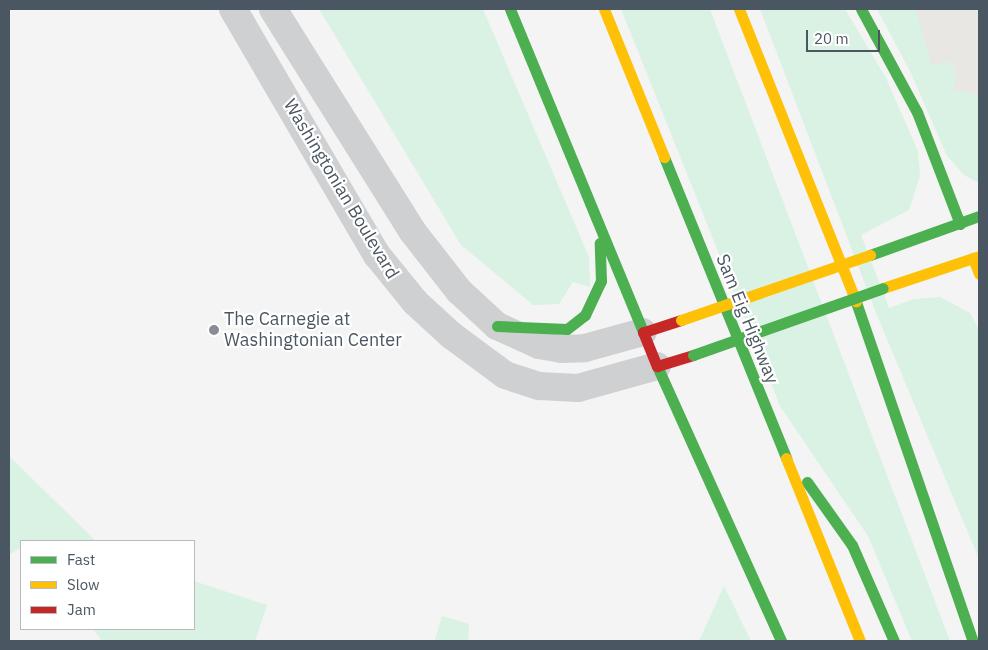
<!DOCTYPE html>
<html>
<head>
<meta charset="utf-8">
<style>
	body { margin:0 }
	#map { position:relative; width:988px; height:650px; overflow:hidden; background:#f4f4f4; font-family:"IBM Plex Sans",sans-serif }
	div>[style] { position:absolute }
	.commercial>* { inset:0; background:#e8e7e3 }
	.green>* { inset:0; background:#d9f2e3 }
	.street>* { height:28px; margin:-14px; padding:0 14px; transform-origin:14px; border-radius:14px; background:#ced0d2 }
	.fast>* { height:11px; margin:-5.5px; padding:0 5.5px; transform-origin:5.5px; border-radius:5.5px; background:#4caf50 }
	.slow>* { height:11px; margin:-5.5px; padding:0 5.5px; transform-origin:5.5px; border-radius:5.5px; background:#ffc107 }
	.jam>* { height:11px; margin:-5.5px; padding:0 5.5px; transform-origin:5.5px; border-radius:5.5px; background:#c62828 }
	.fast-bridge>* { height:11px; margin:-5.5px; padding:0 5.5px; transform-origin:5.5px; border-radius:5.5px; background:#4caf50 }
	.slow-bridge>* { height:11px; margin:-5.5px; padding:0 5.5px; transform-origin:5.5px; border-radius:5.5px; background:#ffc107 }
	.dots>* { width:14px; height:14px; translate:-50% -50%; box-sizing:border-box; border:2px solid #fff; border-radius:50% }
	span { translate:-50% -50%; white-space:nowrap; text-align:center; line-height:1.15; -webkit-text-stroke:4.5px #fff; paint-order:stroke }
	.street-label { font-size:18px; color:#4a5661 }
	.poi-label { font-size:18px; color:#4a5661 }
	.left { translate:0 -50%; text-align:left }
	.frame { position:absolute; inset:0; border:10px solid #4a5661; pointer-events:none }
	.legend { position:absolute; left:20px; top:540px; width:175px; height:90px; box-sizing:border-box; background:#fff; border:1px solid #b7bbc0; margin:0; padding:6px 9px; list-style:none; font-size:15px; color:#4a5661 }
	.legend li { display:flex; align-items:center; gap:10px; height:25px }
	.legend b { width:25px; border:1px solid #b7bbc0 }
	.scale { position:absolute; left:806px; top:30px; width:74px; height:22px; box-sizing:border-box; border:2px solid #4a5661; border-top:0; padding-left:6px; font-size:15px; line-height:18px; white-space:nowrap; color:#4a5661; -webkit-text-stroke:4px #fff; paint-order:stroke }
</style>
</head>
<body>
<div id="map">
	<div class="commercial">
		<div style="clip-path:polygon(882px 9px,979px 9px,979px 180px,910px 55px)"></div>
	</div>
	<div class="green">
		<div style="clip-path:polygon(319px 9px,483px 9px,589px 257px,590px 287px,573px 282px,559px 304px,533px 305px,461px 245px)"></div>
		<div style="clip-path:polygon(621px 9px,710px 9px,950px 641px,912px 641px,868px 536px,780px 406px)"></div>
		<div style="clip-path:polygon(760px 9px,845px 9px,886px 78px,918px 151px,920px 176px,909px 210px,861px 235px,889px 308px,914px 299px,940px 297px,970px 313px,979px 330px,979px 559px,876px 313px)"></div>
		<div style="clip-path:polygon(877px 9px,916px 9px,931px 64px,950px 62px,956px 70px,954px 90px,979px 95px,979px 183px,964px 175px,947px 156px,910px 71px)"></div>
		<div style="clip-path:polygon(9px 456px,96px 541px,21px 541px,21px 547px,9px 555px)"></div>
		<div style="clip-path:polygon(194px 581px,267px 605px,255px 641px,102px 641px,93px 629px,194px 629px)"></div>
		<div style="clip-path:polygon(724px 586px,751px 641px,699px 641px)"></div>
		<div style="clip-path:polygon(442px 616px,469px 624px,468px 641px,435px 640px)"></div>
	</div>
	<div class="street">
		<div style="left:233px;top:9px;width:285px;rotate:59.7deg"></div>
		<div style="left:377px;top:255px;width:60px;rotate:51deg"></div>
		<div style="left:415px;top:302px;width:49px;rotate:42.5deg"></div>
		<div style="left:451px;top:335px;width:67px;rotate:36.5deg"></div>
		<div style="left:505px;top:375px;width:36px;rotate:18deg"></div>
		<div style="left:539px;top:386px;width:39px;rotate:3deg"></div>
		<div style="left:578px;top:388px;width:82px;rotate:-15.6deg"></div>
		<div style="left:273px;top:9px;width:263px;rotate:57.9deg"></div>
		<div style="left:413px;top:232px;width:75px;rotate:52.1deg"></div>
		<div style="left:459px;top:291px;width:52px;rotate:42.6deg"></div>
		<div style="left:497px;top:326px;width:46px;rotate:24.3deg"></div>
		<div style="left:539px;top:345px;width:23px;rotate:10deg"></div>
		<div style="left:562px;top:349px;width:23px;rotate:-2deg"></div>
		<div style="left:585px;top:348px;width:60px;rotate:-15.4deg"></div>
	</div>
	<div class="fast">
		<div style="left:510px;top:9px;width:349px;rotate:67.6deg"></div>
		<div style="left:861px;top:9px;width:117px;rotate:61.5deg"></div>
		<div style="left:917px;top:112px;width:120px;rotate:69deg"></div>
		<div style="left:664px;top:157px;width:325px;rotate:67.9deg"></div>
		<div style="left:870px;top:255px;width:116px;rotate:-19.7deg"></div>
		<div style="left:856px;top:302px;width:359px;rotate:71deg"></div>
		<div style="left:497px;top:326px;width:70px;rotate:2.5deg"></div>
		<div style="left:567px;top:329px;width:23px;rotate:-38deg"></div>
		<div style="left:585px;top:315px;width:38px;rotate:-65deg"></div>
		<div style="left:601px;top:281px;width:38px;rotate:-92deg"></div>
		<div style="left:657px;top:366px;width:302px;rotate:65.7deg"></div>
		<div style="left:807px;top:482px;width:77px;rotate:54.5deg"></div>
		<div style="left:852px;top:545px;width:105px;rotate:66.4deg"></div>
	</div>
	<div class="slow">
		<div style="left:604px;top:9px;width:160px;rotate:67.9deg"></div>
		<div style="left:739px;top:9px;width:315px;rotate:68.2deg"></div>
		<div style="left:973px;top:258px;width:17px;rotate:69deg"></div>
		<div style="left:883px;top:288px;width:101px;rotate:-18.4deg"></div>
		<div style="left:786px;top:458px;width:197px;rotate:68deg"></div>
	</div>
	<div class="jam">
		<div style="left:681px;top:320px;width:40px;rotate:162deg"></div>
		<div style="left:643px;top:332px;width:37px;rotate:68deg"></div>
		<div style="left:657px;top:366px;width:38px;rotate:-17deg"></div>
	</div>
	<div class="fast-bridge">
		<div style="left:693px;top:355px;width:201px;rotate:-19.4deg"></div>
	</div>
	<div class="slow-bridge">
		<div style="left:681px;top:320px;width:200px;rotate:-19deg"></div>
	</div>
	<div class="dots">
		<div style="left:214px;top:330px;background:#868d94"></div>
	</div>
	<div class="street-label">
		<span style="left:341px;top:189px;rotate:59deg">Washingtonian Boulevard</span>
		<span style="left:747px;top:319px;rotate:68deg">Sam Eig Highway</span>
	</div>
	<div class="poi-label">
		<span class="left" style="left:224px;top:330px">The Carnegie at<br>Washingtonian Center</span>
	</div>
	<div class="frame"></div>
	<ul class="legend">
	<li><b style="height:6px;background:#4caf50"></b>Fast</li>
	<li><b style="height:6px;background:#ffc107"></b>Slow</li>
	<li><b style="height:6px;background:#c62828"></b>Jam</li>
	</ul>
	<div class="scale">20 m</div>
</div>
</body>
</html>
